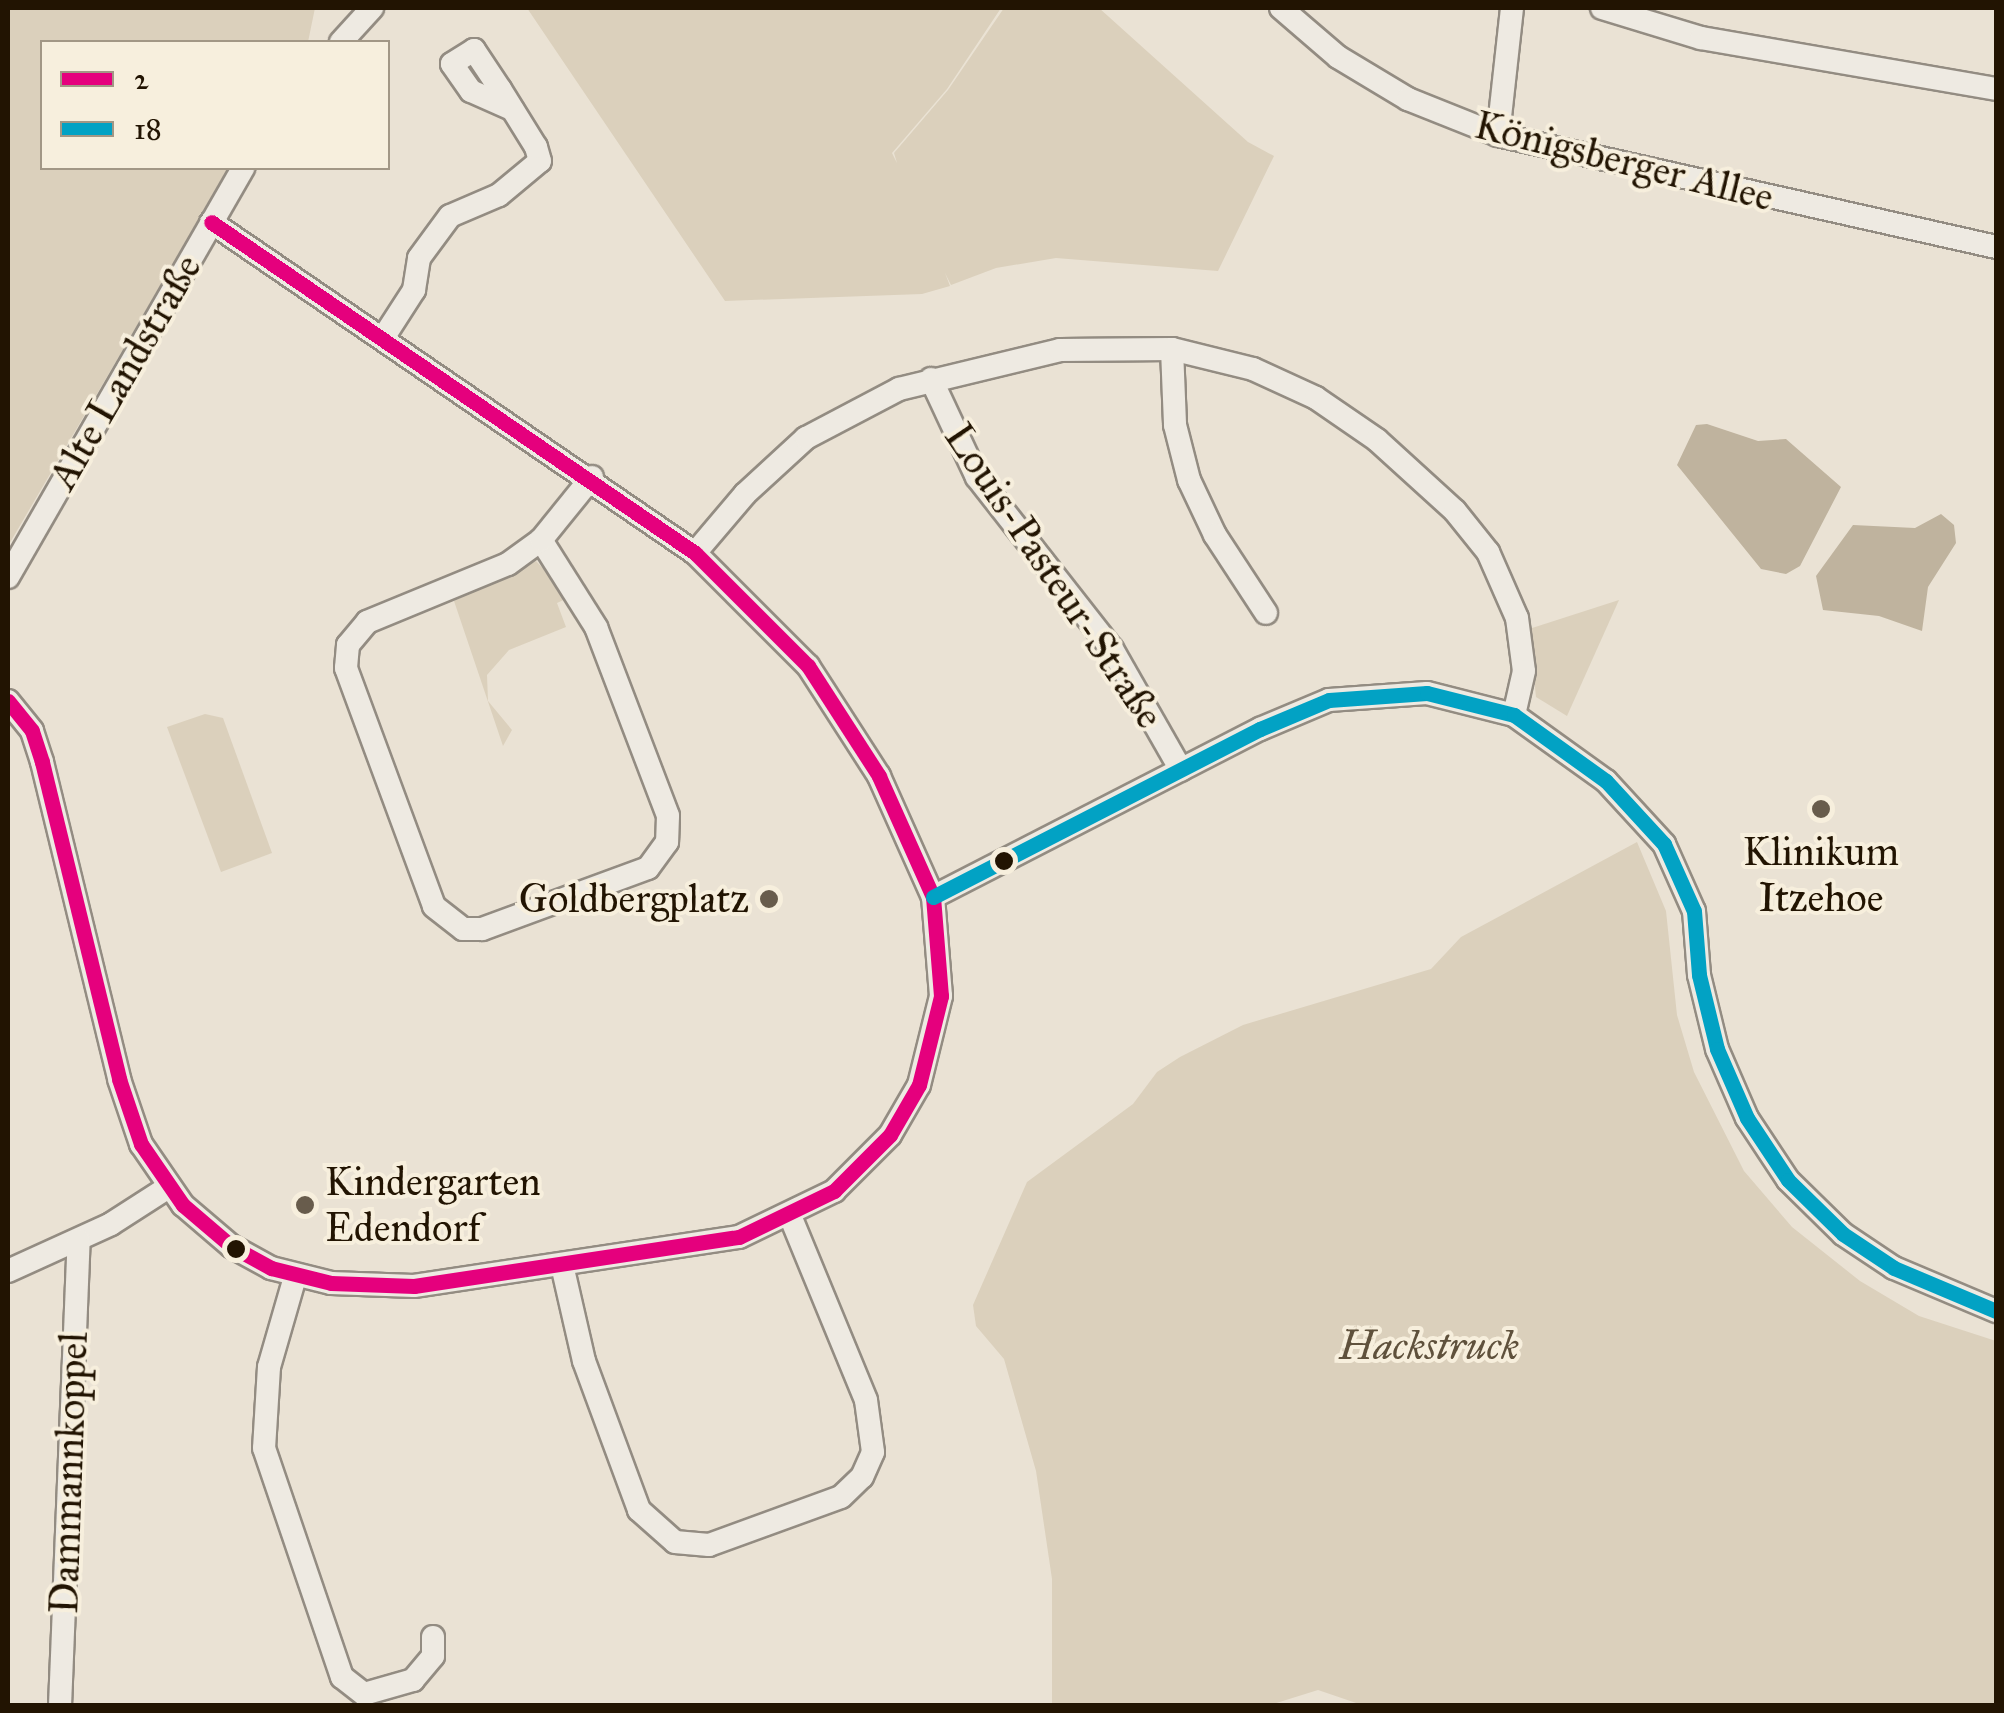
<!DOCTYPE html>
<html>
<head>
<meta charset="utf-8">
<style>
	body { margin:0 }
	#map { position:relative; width:2004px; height:1713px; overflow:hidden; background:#eae2d4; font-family:"IM FELL Great Primer",serif }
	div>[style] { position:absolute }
	.green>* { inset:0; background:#dbd0bc }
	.water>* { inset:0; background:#bfb39e }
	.roads { filter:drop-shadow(2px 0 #938c82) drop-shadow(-2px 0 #938c82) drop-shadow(0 2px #938c82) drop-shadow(0 -2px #938c82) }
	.minor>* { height:22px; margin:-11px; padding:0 11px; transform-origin:11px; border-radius:11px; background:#eeeae2 }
	.bus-1>* { height:15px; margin:-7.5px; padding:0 7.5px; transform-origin:7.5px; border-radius:7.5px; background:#e5007d }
	.bus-2>* { height:15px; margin:-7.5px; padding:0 7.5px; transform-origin:7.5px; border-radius:7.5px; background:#02a2c4 }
	.dots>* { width:28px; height:28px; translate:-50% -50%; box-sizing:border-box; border:5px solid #f7efdd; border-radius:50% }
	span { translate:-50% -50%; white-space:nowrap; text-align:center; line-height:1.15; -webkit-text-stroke:8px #f7efdd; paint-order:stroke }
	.street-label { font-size:40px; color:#221402 }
	.poi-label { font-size:40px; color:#221402 }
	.right { translate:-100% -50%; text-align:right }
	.left { translate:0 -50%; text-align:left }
	.park-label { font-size:40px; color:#5f513c; font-style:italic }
	.frame { position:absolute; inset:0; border:10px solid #221402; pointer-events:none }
	.legend { position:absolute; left:40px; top:40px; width:350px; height:130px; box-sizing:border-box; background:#f7efdd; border:2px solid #a29785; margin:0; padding:12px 18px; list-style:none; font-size:30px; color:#221402 }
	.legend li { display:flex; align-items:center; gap:20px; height:50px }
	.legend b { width:50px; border:2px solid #a29785 }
</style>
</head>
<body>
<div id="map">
	<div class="green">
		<div style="clip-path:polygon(8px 8px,315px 8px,308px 42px,42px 42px,42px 168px,229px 168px,8px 546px)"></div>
		<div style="clip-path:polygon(527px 8px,1001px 8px,947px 89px,892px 153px,897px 163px,894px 153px,948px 90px,1004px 8px,1099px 8px,1248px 142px,1274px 156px,1218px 271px,1056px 258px,996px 268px,951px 285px,945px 273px,950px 286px,922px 294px,725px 301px)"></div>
		<div style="clip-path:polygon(536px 561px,570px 597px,557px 603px,566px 627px,509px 650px,487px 675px,488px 701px,512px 730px,503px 746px,454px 601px)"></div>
		<div style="clip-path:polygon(1619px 600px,1567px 716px,1536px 697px,1529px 629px)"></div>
		<div style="clip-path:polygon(205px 714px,223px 718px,272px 853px,221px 872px,167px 727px)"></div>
		<div style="clip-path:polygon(1637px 842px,1666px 911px,1677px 1015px,1694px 1072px,1744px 1171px,1792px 1227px,1860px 1281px,1919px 1316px,1996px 1341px,1996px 1705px,1365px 1706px,1318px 1690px,1270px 1705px,1052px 1705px,1052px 1579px,1036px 1471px,1004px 1359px,976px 1326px,973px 1305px,1027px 1182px,1133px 1104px,1157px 1072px,1180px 1057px,1243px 1025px,1431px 969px,1461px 937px)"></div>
	</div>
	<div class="water">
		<div style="clip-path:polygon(1707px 424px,1758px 441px,1786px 439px,1841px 487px,1800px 566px,1786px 574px,1761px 569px,1677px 465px,1696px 425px)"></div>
		<div style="clip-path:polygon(1941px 514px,1954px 525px,1956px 543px,1928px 587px,1922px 631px,1879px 616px,1823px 610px,1816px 576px,1853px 525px,1915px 528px)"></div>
	</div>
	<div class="roads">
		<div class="minor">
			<div style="left:1281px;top:8px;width:75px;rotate:40.7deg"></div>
			<div style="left:1338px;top:57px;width:82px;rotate:31deg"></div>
			<div style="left:1408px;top:99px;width:97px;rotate:21.8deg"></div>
			<div style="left:1498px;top:135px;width:510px;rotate:12.67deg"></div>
			<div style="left:1602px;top:8px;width:103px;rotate:16.9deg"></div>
			<div style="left:1701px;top:38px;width:299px;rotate:9.8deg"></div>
			<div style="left:341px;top:42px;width:46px;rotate:-47.6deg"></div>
			<div style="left:1498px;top:135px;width:128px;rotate:-83.7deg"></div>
			<div style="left:385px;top:335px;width:54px;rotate:-57.2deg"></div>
			<div style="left:414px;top:290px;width:32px;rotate:-81deg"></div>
			<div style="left:419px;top:258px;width:52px;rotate:-53.6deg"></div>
			<div style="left:450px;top:216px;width:53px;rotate:-23.2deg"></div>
			<div style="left:499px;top:195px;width:53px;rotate:-39.7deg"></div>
			<div style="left:540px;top:161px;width:15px;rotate:-106deg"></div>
			<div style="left:536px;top:147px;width:68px;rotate:-121.8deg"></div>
			<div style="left:500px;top:89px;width:47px;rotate:-123.7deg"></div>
			<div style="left:474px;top:50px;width:26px;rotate:148deg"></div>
			<div style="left:452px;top:64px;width:33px;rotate:55deg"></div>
			<div style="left:471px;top:91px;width:45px;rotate:23.7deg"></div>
			<div style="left:1172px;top:349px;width:76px;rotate:87.7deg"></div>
			<div style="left:1175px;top:425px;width:57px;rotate:75.7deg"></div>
			<div style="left:1189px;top:480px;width:61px;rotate:64.7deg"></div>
			<div style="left:1215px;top:535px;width:93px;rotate:56.8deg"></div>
			<div style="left:931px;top:379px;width:108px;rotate:64.9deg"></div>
			<div style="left:977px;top:477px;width:219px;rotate:51.9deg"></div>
			<div style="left:1112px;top:649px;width:139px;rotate:60.3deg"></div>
			<div style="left:541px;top:540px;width:103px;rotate:57.7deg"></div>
			<div style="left:596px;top:627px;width:202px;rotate:69.1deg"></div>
			<div style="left:668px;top:816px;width:26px;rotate:92deg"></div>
			<div style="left:667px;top:842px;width:32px;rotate:126deg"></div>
			<div style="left:648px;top:868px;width:177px;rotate:159.8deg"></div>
			<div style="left:482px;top:929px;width:19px;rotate:180deg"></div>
			<div style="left:463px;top:929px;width:37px;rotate:-142deg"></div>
			<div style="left:434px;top:906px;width:254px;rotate:-110.3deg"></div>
			<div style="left:346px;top:668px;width:23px;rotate:-85deg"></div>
			<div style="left:348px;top:645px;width:30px;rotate:-50deg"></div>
			<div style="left:367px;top:622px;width:152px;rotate:-22.4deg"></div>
			<div style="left:508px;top:564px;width:41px;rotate:-36deg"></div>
			<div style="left:541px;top:540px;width:81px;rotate:-51deg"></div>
			<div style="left:695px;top:553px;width:77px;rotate:-49.7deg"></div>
			<div style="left:745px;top:494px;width:83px;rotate:-42.6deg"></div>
			<div style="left:806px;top:438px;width:105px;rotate:-27.8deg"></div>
			<div style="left:899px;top:389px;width:166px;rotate:-13.6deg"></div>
			<div style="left:1060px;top:350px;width:112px;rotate:-0.5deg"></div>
			<div style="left:1172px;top:349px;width:83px;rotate:13.9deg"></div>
			<div style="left:1253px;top:369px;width:69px;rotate:24.7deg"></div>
			<div style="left:1316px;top:398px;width:74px;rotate:34.5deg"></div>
			<div style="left:1377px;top:440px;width:105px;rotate:42.3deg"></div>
			<div style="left:1455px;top:511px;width:53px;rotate:51.2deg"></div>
			<div style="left:1488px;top:552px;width:72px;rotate:66.3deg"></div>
			<div style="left:1517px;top:618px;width:53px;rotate:82.5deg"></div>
			<div style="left:1524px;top:671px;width:45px;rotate:102.8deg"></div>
			<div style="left:8px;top:577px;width:472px;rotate:-60.1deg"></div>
			<div style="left:8px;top:701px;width:38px;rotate:51deg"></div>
			<div style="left:32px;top:731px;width:33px;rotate:72deg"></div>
			<div style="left:42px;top:762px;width:326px;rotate:76.3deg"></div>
			<div style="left:119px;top:1079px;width:69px;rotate:71.3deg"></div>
			<div style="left:141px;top:1144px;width:74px;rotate:55.5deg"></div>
			<div style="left:183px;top:1205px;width:63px;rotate:40.5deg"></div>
			<div style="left:231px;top:1246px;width:46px;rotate:28.8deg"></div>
			<div style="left:271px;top:1268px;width:62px;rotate:14deg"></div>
			<div style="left:331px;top:1283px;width:83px;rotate:2.1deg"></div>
			<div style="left:414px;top:1286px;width:329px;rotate:-8.6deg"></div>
			<div style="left:739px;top:1237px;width:106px;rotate:-25.8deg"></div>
			<div style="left:834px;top:1191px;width:79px;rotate:-45deg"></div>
			<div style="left:890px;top:1135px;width:58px;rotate:-59.9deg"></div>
			<div style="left:919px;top:1085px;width:92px;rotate:-76.1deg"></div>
			<div style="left:941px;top:996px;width:99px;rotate:-94.6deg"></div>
			<div style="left:933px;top:897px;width:133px;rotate:-114.1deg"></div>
			<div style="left:879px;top:776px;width:131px;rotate:-122.8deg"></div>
			<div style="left:808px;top:666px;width:160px;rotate:-135deg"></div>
			<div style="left:695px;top:553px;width:586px;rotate:-145.63deg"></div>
			<div style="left:933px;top:897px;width:368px;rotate:-27.2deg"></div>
			<div style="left:1260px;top:729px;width:75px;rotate:-22.8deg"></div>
			<div style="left:1329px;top:700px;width:98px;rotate:-4.1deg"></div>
			<div style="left:1427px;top:693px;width:90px;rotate:14.2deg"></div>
			<div style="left:1514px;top:715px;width:113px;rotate:35.7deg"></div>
			<div style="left:1606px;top:781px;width:86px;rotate:47.4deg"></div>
			<div style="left:1664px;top:844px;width:73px;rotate:65.9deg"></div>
			<div style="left:1694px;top:911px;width:64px;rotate:85.5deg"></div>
			<div style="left:1699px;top:975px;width:76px;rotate:76.3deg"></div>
			<div style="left:1717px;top:1049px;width:75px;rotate:66.5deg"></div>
			<div style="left:1747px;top:1118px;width:74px;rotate:56.5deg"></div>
			<div style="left:1788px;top:1180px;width:77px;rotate:44.5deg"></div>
			<div style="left:1843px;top:1234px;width:61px;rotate:33.7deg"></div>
			<div style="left:1894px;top:1268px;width:111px;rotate:22.9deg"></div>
			<div style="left:562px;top:1265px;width:98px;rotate:77.1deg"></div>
			<div style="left:584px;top:1361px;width:159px;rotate:69.7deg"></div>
			<div style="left:639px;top:1510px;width:48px;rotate:41.6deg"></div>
			<div style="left:675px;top:1542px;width:34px;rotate:5deg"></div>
			<div style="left:709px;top:1545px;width:140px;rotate:-20deg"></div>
			<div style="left:841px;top:1497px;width:29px;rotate:-44deg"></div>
			<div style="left:862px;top:1477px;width:27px;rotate:-66deg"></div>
			<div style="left:873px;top:1452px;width:52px;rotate:-97.7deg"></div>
			<div style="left:866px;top:1400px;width:197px;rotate:-112.4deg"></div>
			<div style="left:8px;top:1271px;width:113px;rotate:-24.5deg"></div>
			<div style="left:111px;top:1224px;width:67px;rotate:-32.7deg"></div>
			<div style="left:295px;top:1277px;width:94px;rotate:106.1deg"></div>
			<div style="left:269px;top:1367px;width:81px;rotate:93.5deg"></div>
			<div style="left:264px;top:1448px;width:242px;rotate:71.2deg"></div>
			<div style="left:342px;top:1677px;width:28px;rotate:38deg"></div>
			<div style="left:364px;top:1694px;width:51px;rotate:-15.9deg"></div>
			<div style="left:413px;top:1680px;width:31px;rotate:-50deg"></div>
			<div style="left:433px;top:1656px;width:19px;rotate:-90deg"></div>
			<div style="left:60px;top:1706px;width:466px;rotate:-87.7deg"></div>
		</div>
	</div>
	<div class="bus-1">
		<div style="left:8px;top:701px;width:38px;rotate:51deg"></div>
		<div style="left:32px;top:731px;width:33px;rotate:72deg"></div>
		<div style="left:42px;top:762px;width:326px;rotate:76.3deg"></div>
		<div style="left:119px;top:1079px;width:69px;rotate:71.3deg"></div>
		<div style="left:141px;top:1144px;width:74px;rotate:55.5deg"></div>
		<div style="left:183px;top:1205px;width:63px;rotate:40.5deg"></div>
		<div style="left:231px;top:1246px;width:46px;rotate:28.8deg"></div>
		<div style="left:271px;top:1268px;width:62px;rotate:14deg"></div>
		<div style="left:331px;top:1283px;width:83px;rotate:2.1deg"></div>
		<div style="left:414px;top:1286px;width:329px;rotate:-8.6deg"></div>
		<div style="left:739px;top:1237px;width:106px;rotate:-25.8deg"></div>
		<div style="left:834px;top:1191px;width:79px;rotate:-45deg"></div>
		<div style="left:890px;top:1135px;width:58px;rotate:-59.9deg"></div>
		<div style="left:919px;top:1085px;width:92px;rotate:-76.1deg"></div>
		<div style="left:941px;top:996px;width:99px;rotate:-94.6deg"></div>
		<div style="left:933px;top:897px;width:133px;rotate:-114.1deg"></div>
		<div style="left:879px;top:776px;width:131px;rotate:-122.8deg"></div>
		<div style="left:808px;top:666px;width:160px;rotate:-135deg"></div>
		<div style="left:695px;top:553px;width:586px;rotate:-145.63deg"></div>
	</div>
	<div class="bus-2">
		<div style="left:933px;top:897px;width:368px;rotate:-27.2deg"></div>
		<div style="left:1260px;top:729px;width:75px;rotate:-22.8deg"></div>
		<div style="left:1329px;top:700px;width:98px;rotate:-4.1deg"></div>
		<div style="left:1427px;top:693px;width:90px;rotate:14.2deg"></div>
		<div style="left:1514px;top:715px;width:113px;rotate:35.7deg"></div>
		<div style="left:1606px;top:781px;width:86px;rotate:47.4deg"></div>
		<div style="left:1664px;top:844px;width:73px;rotate:65.9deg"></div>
		<div style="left:1694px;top:911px;width:64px;rotate:85.5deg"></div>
		<div style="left:1699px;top:975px;width:76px;rotate:76.3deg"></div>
		<div style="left:1717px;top:1049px;width:75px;rotate:66.5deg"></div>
		<div style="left:1747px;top:1118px;width:74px;rotate:56.5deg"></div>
		<div style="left:1788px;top:1180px;width:77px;rotate:44.5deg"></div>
		<div style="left:1843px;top:1234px;width:61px;rotate:33.7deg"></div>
		<div style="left:1894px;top:1268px;width:111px;rotate:22.9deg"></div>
	</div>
	<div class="dots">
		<div style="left:1821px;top:809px;background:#685c4c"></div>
		<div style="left:1004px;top:861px;background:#221402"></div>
		<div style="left:769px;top:899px;background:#685c4c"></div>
		<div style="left:305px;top:1205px;background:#685c4c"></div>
		<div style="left:236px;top:1249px;background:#221402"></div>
	</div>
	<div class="street-label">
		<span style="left:1624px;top:161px;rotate:14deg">Königsberger Allee</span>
		<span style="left:125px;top:372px;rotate:-60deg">Alte Landstraße</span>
		<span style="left:1054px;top:576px;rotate:56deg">Louis-Pasteur-Straße</span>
		<span style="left:69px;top:1473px;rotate:-88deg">Dammannkoppel</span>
	</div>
	<div class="poi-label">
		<span style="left:1821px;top:875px">Klinikum<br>Itzehoe</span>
		<span class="right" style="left:749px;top:899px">Goldbergplatz</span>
		<span class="left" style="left:325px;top:1205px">Kindergarten<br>Edendorf</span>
	</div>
	<div class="park-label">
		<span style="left:1429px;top:1346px">Hackstruck</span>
	</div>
	<div class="frame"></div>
	<ul class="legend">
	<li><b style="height:12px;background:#e5007d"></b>2</li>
	<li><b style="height:12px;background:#02a2c4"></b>18</li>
	</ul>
</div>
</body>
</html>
